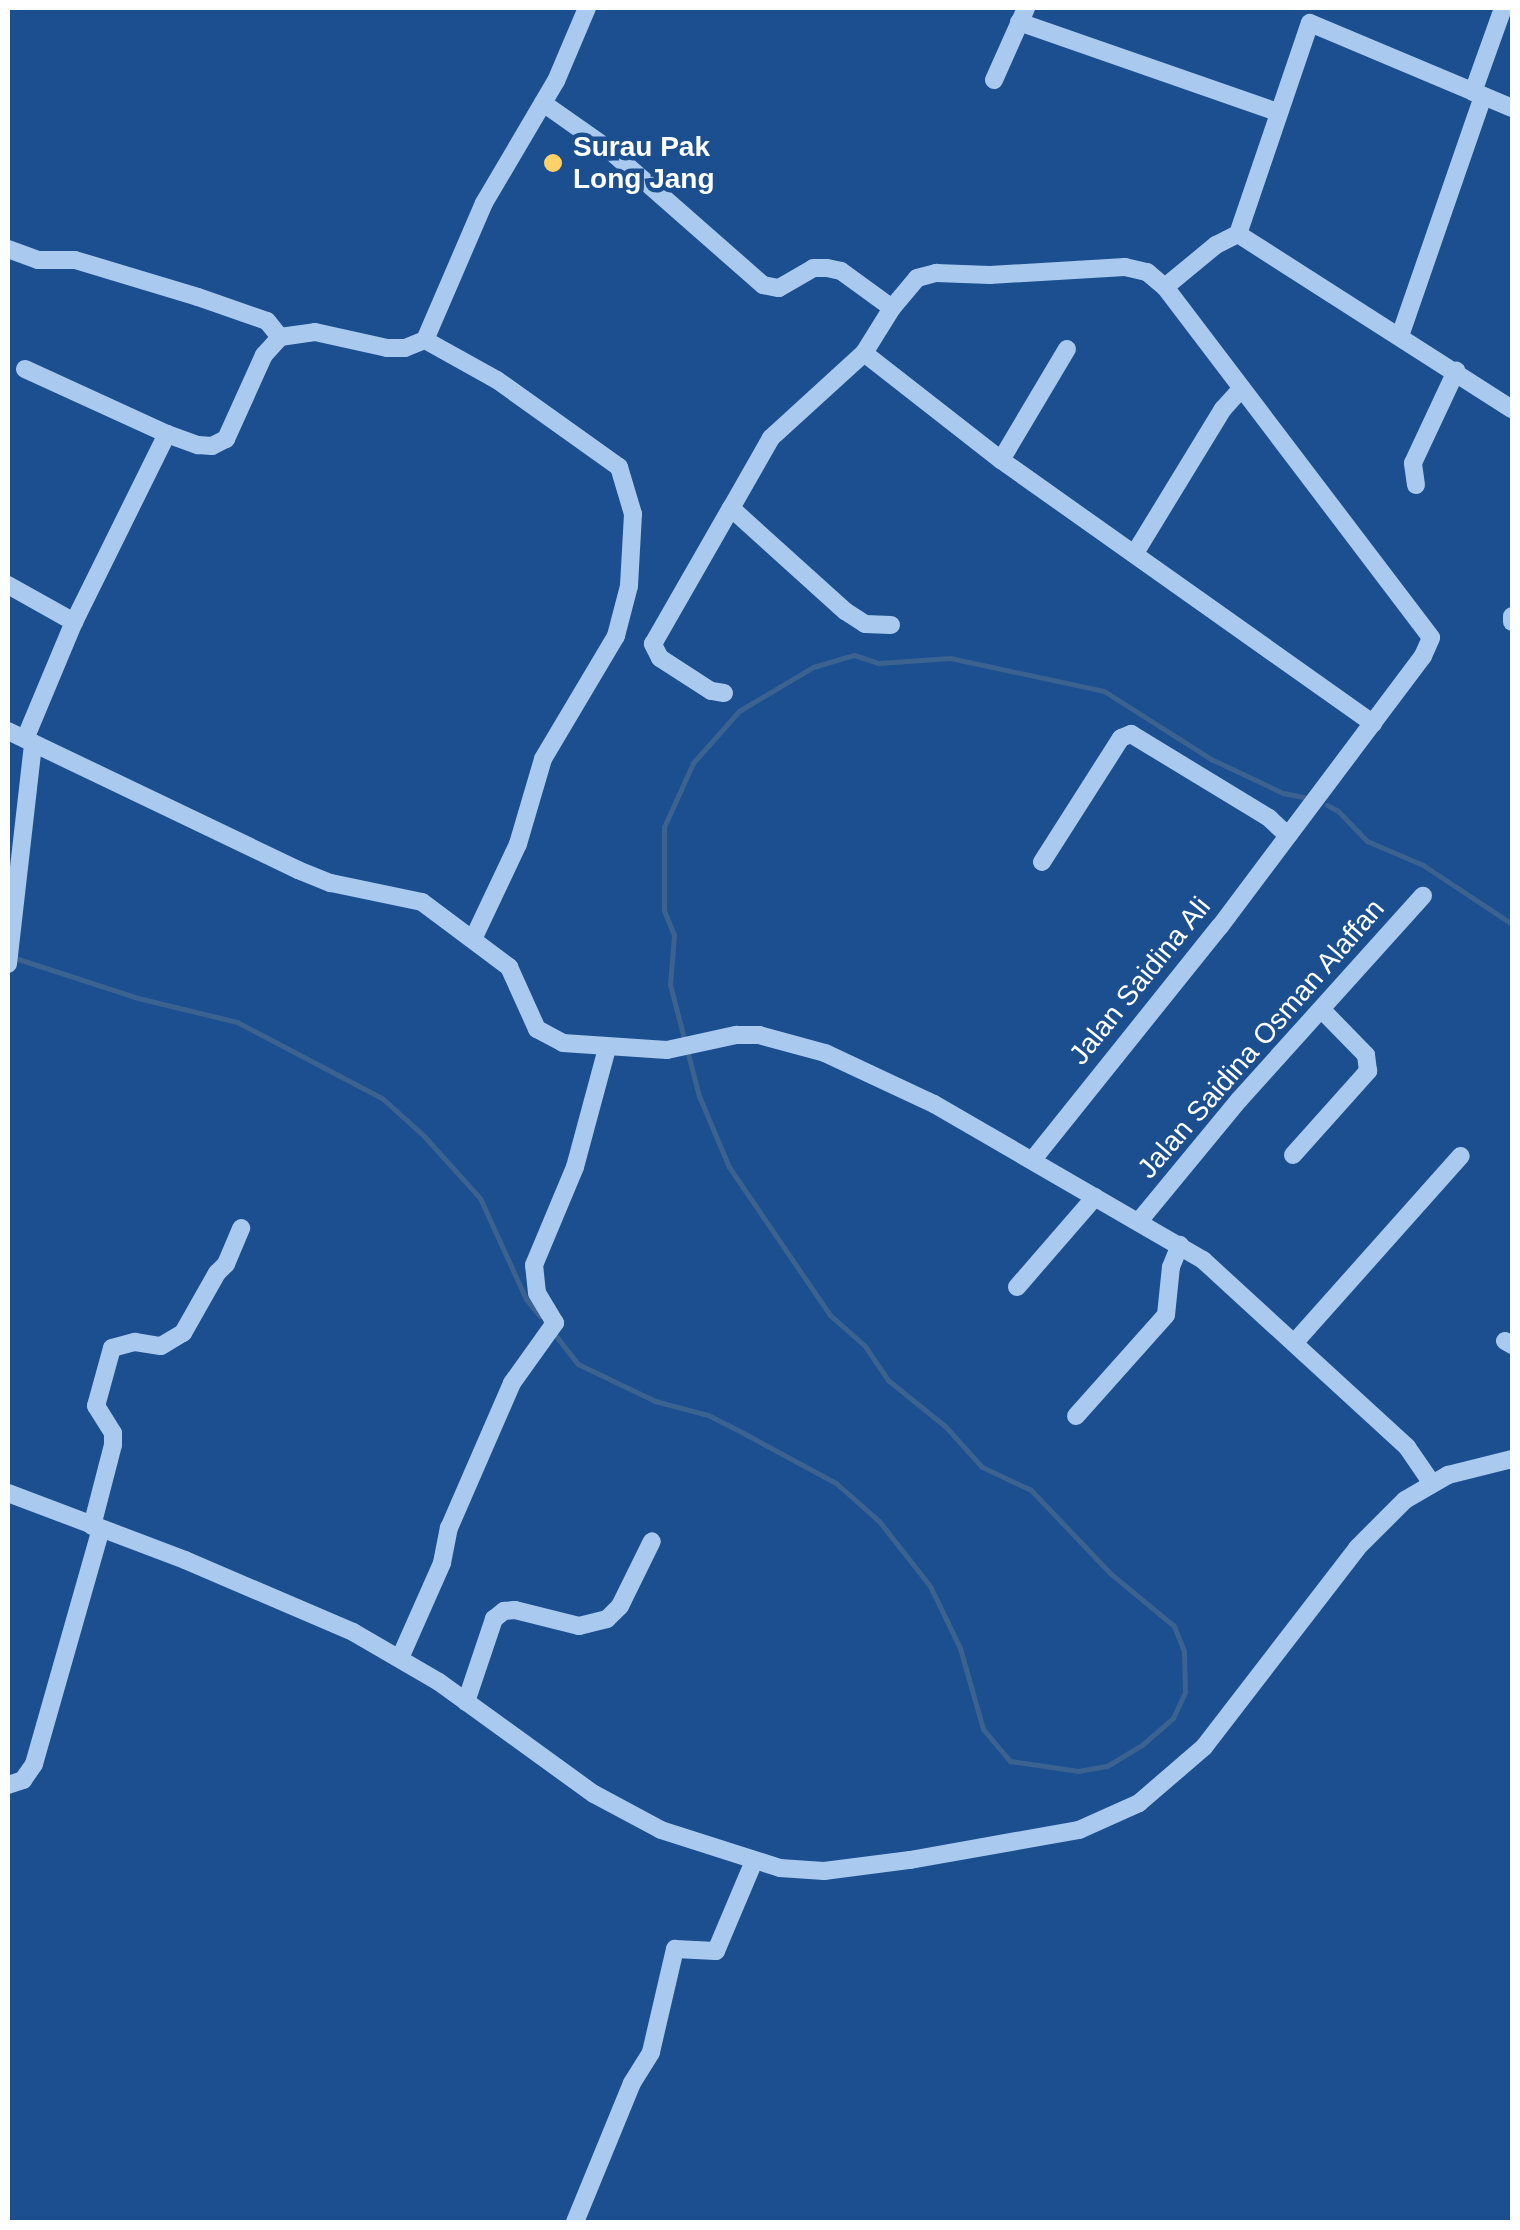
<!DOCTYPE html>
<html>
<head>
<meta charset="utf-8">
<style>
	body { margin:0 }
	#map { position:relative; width:1520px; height:2230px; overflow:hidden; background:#1b4f8f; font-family:Arial,sans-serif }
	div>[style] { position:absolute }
	.stream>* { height:5px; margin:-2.5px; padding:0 2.5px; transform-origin:2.5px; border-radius:2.5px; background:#3c6290 }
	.minor>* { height:18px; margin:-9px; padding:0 9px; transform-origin:9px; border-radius:9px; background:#a9c9ee }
	.dots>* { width:28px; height:28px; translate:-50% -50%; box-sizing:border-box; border:5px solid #1b4f8f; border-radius:50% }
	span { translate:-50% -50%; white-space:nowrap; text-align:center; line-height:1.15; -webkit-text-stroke:9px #1b4f8f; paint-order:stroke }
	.poi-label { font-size:28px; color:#fff; font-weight:700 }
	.left { translate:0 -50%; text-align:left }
	.street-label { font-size:28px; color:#fff }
	.frame { position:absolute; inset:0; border:10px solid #fff; pointer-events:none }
</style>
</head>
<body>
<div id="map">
	<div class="stream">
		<div style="left:1327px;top:805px;width:13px;rotate:29deg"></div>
		<div style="left:1338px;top:811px;width:42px;rotate:46deg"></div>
		<div style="left:1367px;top:841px;width:61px;rotate:23.2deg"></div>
		<div style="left:1423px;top:865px;width:107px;rotate:33.5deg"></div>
		<div style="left:12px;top:957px;width:133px;rotate:18deg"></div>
		<div style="left:138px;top:998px;width:102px;rotate:13.6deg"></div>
		<div style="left:237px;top:1022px;width:164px;rotate:27.7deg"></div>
		<div style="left:382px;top:1098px;width:57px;rotate:42.1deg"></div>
		<div style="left:424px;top:1136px;width:84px;rotate:47.9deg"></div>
		<div style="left:480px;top:1198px;width:111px;rotate:65.5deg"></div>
		<div style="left:526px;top:1299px;width:22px;rotate:51deg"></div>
		<div style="left:556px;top:1336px;width:36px;rotate:52deg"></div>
		<div style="left:578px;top:1364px;width:85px;rotate:25.7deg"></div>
		<div style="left:655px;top:1401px;width:55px;rotate:14.8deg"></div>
		<div style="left:708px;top:1415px;width:31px;rotate:27deg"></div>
		<div style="left:736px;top:1429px;width:114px;rotate:28.4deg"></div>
		<div style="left:836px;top:1483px;width:57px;rotate:41.5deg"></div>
		<div style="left:879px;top:1521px;width:83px;rotate:51.9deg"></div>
		<div style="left:930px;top:1586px;width:69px;rotate:64.2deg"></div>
		<div style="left:960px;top:1648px;width:84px;rotate:74.1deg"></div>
		<div style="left:983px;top:1729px;width:42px;rotate:49.8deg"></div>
		<div style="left:1010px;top:1761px;width:69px;rotate:8.4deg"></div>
		<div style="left:1078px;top:1771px;width:29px;rotate:-10deg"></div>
		<div style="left:1107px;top:1766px;width:41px;rotate:-31deg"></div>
		<div style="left:1142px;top:1745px;width:41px;rotate:-41.1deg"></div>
		<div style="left:1173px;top:1718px;width:29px;rotate:-65deg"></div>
		<div style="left:1185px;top:1692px;width:41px;rotate:-91.4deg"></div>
		<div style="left:1184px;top:1651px;width:27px;rotate:-112deg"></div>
		<div style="left:1174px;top:1626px;width:83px;rotate:-140.4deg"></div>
		<div style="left:1110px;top:1573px;width:115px;rotate:-133.6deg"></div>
		<div style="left:1031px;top:1490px;width:54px;rotate:-154.9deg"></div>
		<div style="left:982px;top:1467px;width:54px;rotate:-132deg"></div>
		<div style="left:946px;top:1427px;width:75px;rotate:-141deg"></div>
		<div style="left:888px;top:1380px;width:41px;rotate:-124.1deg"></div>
		<div style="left:865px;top:1346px;width:47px;rotate:-138.5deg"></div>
		<div style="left:830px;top:1315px;width:179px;rotate:-124.3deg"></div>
		<div style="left:729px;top:1167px;width:77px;rotate:-112.9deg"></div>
		<div style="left:699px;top:1096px;width:115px;rotate:-104.6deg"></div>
		<div style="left:670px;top:985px;width:50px;rotate:-85.4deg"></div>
		<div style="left:674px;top:935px;width:27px;rotate:-112deg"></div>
		<div style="left:664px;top:910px;width:83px;rotate:-90deg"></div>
		<div style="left:664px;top:827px;width:70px;rotate:-65.6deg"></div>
		<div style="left:693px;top:763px;width:69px;rotate:-48.5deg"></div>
		<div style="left:739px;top:711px;width:86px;rotate:-30.7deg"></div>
		<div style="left:813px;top:667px;width:43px;rotate:-16.3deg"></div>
		<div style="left:854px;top:655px;width:26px;rotate:18deg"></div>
		<div style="left:879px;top:663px;width:71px;rotate:-4deg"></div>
		<div style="left:950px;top:658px;width:157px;rotate:12.1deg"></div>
		<div style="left:1104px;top:691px;width:127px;rotate:32.4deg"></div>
		<div style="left:1211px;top:759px;width:80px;rotate:25.3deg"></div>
		<div style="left:1283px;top:793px;width:26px;rotate:11deg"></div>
	</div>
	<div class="minor">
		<div style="left:1019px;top:22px;width:273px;rotate:19.2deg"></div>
		<div style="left:994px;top:80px;width:79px;rotate:-66deg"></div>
		<div style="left:1473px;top:92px;width:89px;rotate:-70.3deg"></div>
		<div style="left:543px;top:103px;width:78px;rotate:35.1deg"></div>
		<div style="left:607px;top:148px;width:208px;rotate:41.3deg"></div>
		<div style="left:763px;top:285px;width:16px;rotate:11deg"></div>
		<div style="left:779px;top:288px;width:39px;rotate:-30deg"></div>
		<div style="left:813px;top:268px;width:14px"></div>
		<div style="left:827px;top:268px;width:14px;rotate:12deg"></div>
		<div style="left:841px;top:271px;width:63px;rotate:36deg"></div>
		<div style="left:892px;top:308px;width:53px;rotate:121.9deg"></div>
		<div style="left:864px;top:353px;width:126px;rotate:137.6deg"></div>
		<div style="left:771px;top:438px;width:81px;rotate:119.7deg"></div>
		<div style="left:731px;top:508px;width:154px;rotate:42.1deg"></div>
		<div style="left:845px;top:611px;width:24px;rotate:33deg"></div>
		<div style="left:865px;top:624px;width:26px;rotate:2deg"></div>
		<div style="left:1238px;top:234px;width:223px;rotate:-71.2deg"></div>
		<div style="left:1310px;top:23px;width:219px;rotate:22.8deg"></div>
		<div style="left:8px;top:249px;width:32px;rotate:20deg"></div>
		<div style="left:38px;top:260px;width:37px"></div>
		<div style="left:75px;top:260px;width:128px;rotate:16.7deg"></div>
		<div style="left:198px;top:297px;width:73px;rotate:19.2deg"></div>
		<div style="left:267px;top:321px;width:21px;rotate:51deg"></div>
		<div style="left:1165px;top:287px;width:66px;rotate:-39.5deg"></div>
		<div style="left:1216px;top:245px;width:25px;rotate:-27deg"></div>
		<div style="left:1238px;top:234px;width:325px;rotate:32.6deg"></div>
		<div style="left:892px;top:308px;width:39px;rotate:-50deg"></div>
		<div style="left:917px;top:278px;width:20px;rotate:-15deg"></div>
		<div style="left:936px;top:273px;width:54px;rotate:2.1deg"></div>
		<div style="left:990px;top:275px;width:135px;rotate:-3.4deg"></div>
		<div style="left:1125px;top:267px;width:23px;rotate:13deg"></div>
		<div style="left:1147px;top:272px;width:23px;rotate:40deg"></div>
		<div style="left:1165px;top:287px;width:440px;rotate:52.8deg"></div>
		<div style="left:1431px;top:638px;width:20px;rotate:114deg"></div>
		<div style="left:1423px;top:656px;width:338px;rotate:126.9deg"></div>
		<div style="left:1220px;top:926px;width:299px;rotate:128.7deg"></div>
		<div style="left:1400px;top:336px;width:254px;rotate:-70.9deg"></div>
		<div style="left:425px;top:340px;width:82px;rotate:29.1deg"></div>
		<div style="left:497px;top:380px;width:150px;rotate:35.5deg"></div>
		<div style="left:619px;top:467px;width:49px;rotate:73.4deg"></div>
		<div style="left:633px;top:514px;width:72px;rotate:93.2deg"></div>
		<div style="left:629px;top:586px;width:52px;rotate:104.6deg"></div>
		<div style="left:616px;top:636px;width:143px;rotate:120.7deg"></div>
		<div style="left:543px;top:759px;width:89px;rotate:106.4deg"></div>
		<div style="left:518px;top:844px;width:103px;rotate:115.3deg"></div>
		<div style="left:864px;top:353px;width:174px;rotate:38deg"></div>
		<div style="left:1001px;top:460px;width:456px;rotate:35.3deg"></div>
		<div style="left:25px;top:369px;width:156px;rotate:24.6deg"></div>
		<div style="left:1001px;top:460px;width:129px;rotate:-59.3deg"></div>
		<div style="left:1416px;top:485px;width:22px;rotate:-98deg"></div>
		<div style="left:1413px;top:463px;width:102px;rotate:-64.9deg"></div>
		<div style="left:1135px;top:553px;width:169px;rotate:-58.6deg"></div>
		<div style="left:1223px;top:409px;width:28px;rotate:-48deg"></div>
		<div style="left:8px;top:585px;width:76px;rotate:29.3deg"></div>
		<div style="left:1512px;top:616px;width:6px;rotate:90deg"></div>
		<div style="left:724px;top:693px;width:13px;rotate:-171deg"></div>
		<div style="left:711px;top:691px;width:61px;rotate:-147.1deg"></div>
		<div style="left:660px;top:658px;width:16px;rotate:-117deg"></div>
		<div style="left:653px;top:644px;width:157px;rotate:-60.2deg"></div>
		<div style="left:8px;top:731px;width:322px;rotate:25.6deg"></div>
		<div style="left:298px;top:870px;width:35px;rotate:22deg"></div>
		<div style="left:331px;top:883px;width:93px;rotate:11.8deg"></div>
		<div style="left:422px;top:902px;width:109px;rotate:36.8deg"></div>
		<div style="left:509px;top:967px;width:68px;rotate:65.7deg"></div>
		<div style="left:537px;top:1029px;width:30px;rotate:28deg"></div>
		<div style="left:563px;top:1043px;width:104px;rotate:3.9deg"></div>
		<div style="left:667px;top:1050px;width:71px;rotate:-12.3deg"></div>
		<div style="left:736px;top:1035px;width:23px"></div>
		<div style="left:759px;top:1035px;width:68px;rotate:15.3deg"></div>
		<div style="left:825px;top:1053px;width:120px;rotate:25.1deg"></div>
		<div style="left:934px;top:1104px;width:311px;rotate:30.1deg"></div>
		<div style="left:1203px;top:1260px;width:277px;rotate:42.5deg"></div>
		<div style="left:1407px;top:1447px;width:42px;rotate:55.6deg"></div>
		<div style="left:25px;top:739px;width:127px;rotate:-67.3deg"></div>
		<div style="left:74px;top:622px;width:210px;rotate:-63.7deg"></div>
		<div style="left:167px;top:434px;width:33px;rotate:20deg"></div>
		<div style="left:198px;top:445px;width:14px;rotate:4deg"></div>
		<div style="left:212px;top:446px;width:16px;rotate:-27deg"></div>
		<div style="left:226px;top:439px;width:92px;rotate:-65.7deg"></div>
		<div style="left:264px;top:355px;width:24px;rotate:-48deg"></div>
		<div style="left:280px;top:337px;width:35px;rotate:-8deg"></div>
		<div style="left:315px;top:332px;width:74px;rotate:12.5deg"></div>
		<div style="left:387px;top:348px;width:18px"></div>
		<div style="left:405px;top:348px;width:22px;rotate:-22deg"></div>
		<div style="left:425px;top:340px;width:149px;rotate:-66.7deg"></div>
		<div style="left:484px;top:203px;width:142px;rotate:-59.5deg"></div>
		<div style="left:556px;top:81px;width:79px;rotate:-67deg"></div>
		<div style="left:1042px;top:862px;width:147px;rotate:-57.5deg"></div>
		<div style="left:1121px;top:738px;width:11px;rotate:-22deg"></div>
		<div style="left:1131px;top:734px;width:162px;rotate:31.3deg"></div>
		<div style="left:1269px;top:818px;width:26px;rotate:43deg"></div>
		<div style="left:8px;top:964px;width:222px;rotate:-83.5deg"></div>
		<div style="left:1293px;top:1155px;width:113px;rotate:-48.2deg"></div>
		<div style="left:1368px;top:1071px;width:16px;rotate:-97deg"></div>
		<div style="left:1366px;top:1055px;width:62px;rotate:-134.3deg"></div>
		<div style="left:1140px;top:1220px;width:156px;rotate:-50.5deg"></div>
		<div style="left:1239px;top:1100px;width:275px;rotate:-48deg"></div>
		<div style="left:1017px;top:1287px;width:119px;rotate:-49.1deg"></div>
		<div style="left:1505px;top:1341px;width:8px;rotate:30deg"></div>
		<div style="left:1295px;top:1342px;width:249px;rotate:-48.3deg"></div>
		<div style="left:1076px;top:1416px;width:135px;rotate:-48.3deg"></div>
		<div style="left:1166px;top:1315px;width:48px;rotate:-84.1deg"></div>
		<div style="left:1171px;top:1267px;width:24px;rotate:-68deg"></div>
		<div style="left:8px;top:1493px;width:189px;rotate:20.7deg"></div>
		<div style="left:185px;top:1560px;width:183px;rotate:23.2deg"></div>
		<div style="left:353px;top:1632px;width:99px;rotate:30.2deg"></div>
		<div style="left:439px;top:1682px;width:191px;rotate:35.9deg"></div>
		<div style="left:594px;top:1794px;width:76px;rotate:28.2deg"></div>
		<div style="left:661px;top:1830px;width:125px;rotate:17.7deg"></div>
		<div style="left:780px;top:1868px;width:44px;rotate:3.9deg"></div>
		<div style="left:824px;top:1871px;width:87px;rotate:-7.3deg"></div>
		<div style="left:910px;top:1860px;width:172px;rotate:-10.1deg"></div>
		<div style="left:1079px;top:1830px;width:66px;rotate:-24.2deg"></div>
		<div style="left:1139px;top:1803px;width:86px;rotate:-40.7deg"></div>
		<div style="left:1204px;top:1747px;width:251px;rotate:-52.4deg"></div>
		<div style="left:1357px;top:1548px;width:68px;rotate:-45deg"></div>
		<div style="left:1405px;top:1500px;width:50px;rotate:-30.2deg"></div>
		<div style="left:1448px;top:1475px;width:66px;rotate:-14deg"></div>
		<div style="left:92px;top:1526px;width:84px;rotate:-75.5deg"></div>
		<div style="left:113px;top:1445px;width:12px;rotate:-90deg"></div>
		<div style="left:113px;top:1433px;width:32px;rotate:-122deg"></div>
		<div style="left:96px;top:1406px;width:60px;rotate:-74.6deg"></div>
		<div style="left:112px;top:1348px;width:24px;rotate:-15deg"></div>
		<div style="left:135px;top:1342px;width:26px;rotate:9deg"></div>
		<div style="left:161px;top:1346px;width:26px;rotate:-31deg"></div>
		<div style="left:183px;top:1333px;width:69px;rotate:-60.5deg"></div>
		<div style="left:217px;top:1273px;width:13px;rotate:-45deg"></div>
		<div style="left:226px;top:1264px;width:39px;rotate:-67deg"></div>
		<div style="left:400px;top:1658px;width:104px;rotate:-66.1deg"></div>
		<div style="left:442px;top:1563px;width:36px;rotate:-79deg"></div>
		<div style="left:449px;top:1528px;width:158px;rotate:-66.5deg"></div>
		<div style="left:512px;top:1383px;width:74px;rotate:-54.4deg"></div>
		<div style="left:555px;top:1323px;width:35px;rotate:-121deg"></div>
		<div style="left:537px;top:1293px;width:28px;rotate:-96deg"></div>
		<div style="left:534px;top:1265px;width:106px;rotate:-67.3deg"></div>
		<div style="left:575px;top:1167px;width:123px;rotate:-74.9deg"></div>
		<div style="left:466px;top:1702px;width:88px;rotate:-71.4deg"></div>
		<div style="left:494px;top:1619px;width:13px;rotate:-39deg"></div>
		<div style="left:504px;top:1611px;width:11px;rotate:-5deg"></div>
		<div style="left:515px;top:1610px;width:66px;rotate:14deg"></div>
		<div style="left:579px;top:1626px;width:29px;rotate:-14deg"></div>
		<div style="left:607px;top:1619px;width:18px;rotate:-45deg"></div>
		<div style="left:620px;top:1606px;width:72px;rotate:-63.8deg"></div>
		<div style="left:8px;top:1785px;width:16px;rotate:-18deg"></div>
		<div style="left:23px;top:1780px;width:19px;rotate:-55deg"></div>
		<div style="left:34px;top:1764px;width:244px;rotate:-74.1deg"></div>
		<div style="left:575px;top:2222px;width:150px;rotate:-67.7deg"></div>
		<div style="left:632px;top:2083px;width:36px;rotate:-58deg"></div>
		<div style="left:651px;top:2052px;width:106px;rotate:-76.9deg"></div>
		<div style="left:675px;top:1949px;width:41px;rotate:2.8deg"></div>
		<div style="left:716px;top:1951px;width:98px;rotate:-67.1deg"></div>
	</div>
	<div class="dots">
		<div style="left:553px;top:163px;background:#ffd166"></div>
	</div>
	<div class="poi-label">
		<span class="left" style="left:573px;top:163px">Surau Pak<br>Long Jang</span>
	</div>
	<div class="street-label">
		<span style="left:1140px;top:981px;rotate:-51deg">Jalan Saidina Ali</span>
		<span style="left:1261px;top:1039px;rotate:-49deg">Jalan Saidina Osman Alaffan</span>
	</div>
	<div class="frame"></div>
</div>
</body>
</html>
